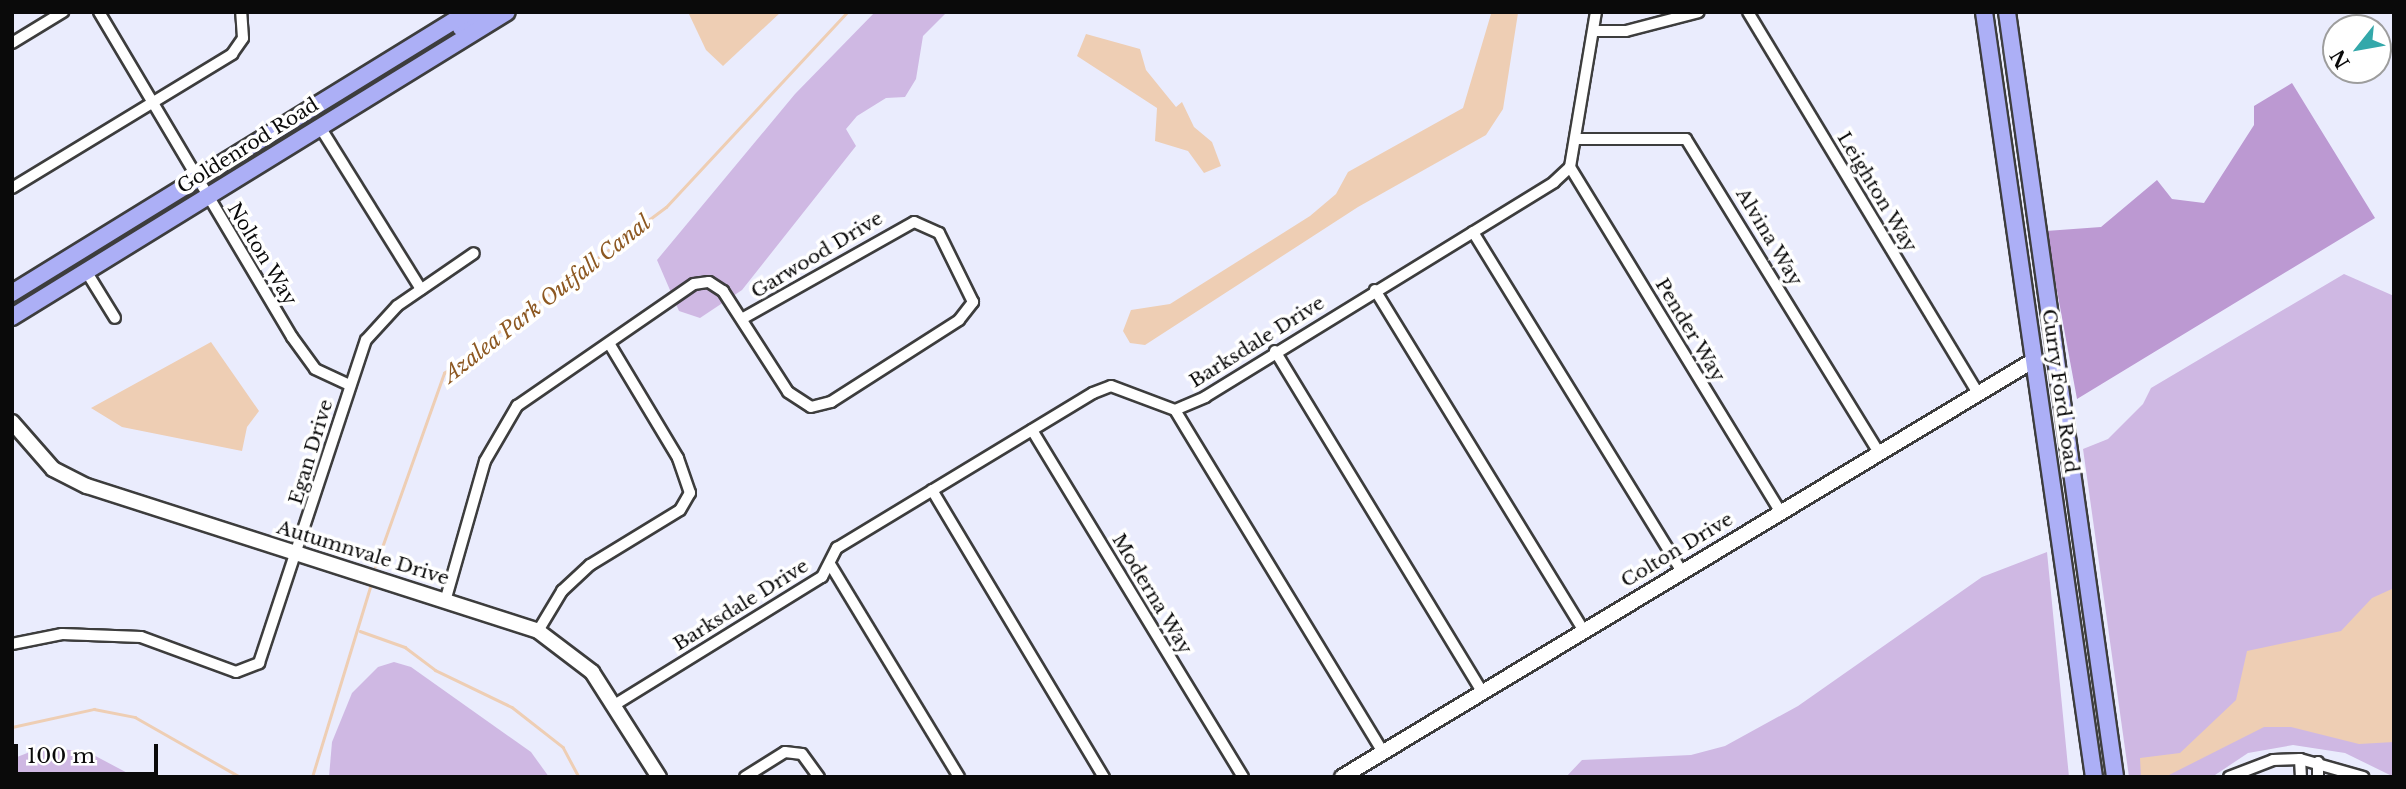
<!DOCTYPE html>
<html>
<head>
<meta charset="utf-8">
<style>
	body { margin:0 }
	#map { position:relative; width:2406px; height:789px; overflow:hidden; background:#eaecfd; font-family:"Libre Baskerville",serif }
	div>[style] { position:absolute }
	.green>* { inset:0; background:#cfb8e3 }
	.forest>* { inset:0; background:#bc99d2 }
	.water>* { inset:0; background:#eeceb4 }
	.stream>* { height:2.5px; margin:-1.25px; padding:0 1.25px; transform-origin:1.25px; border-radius:1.25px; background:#eeceb4 }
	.roads { filter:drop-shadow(2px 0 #3d3d3d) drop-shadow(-2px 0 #3d3d3d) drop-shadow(0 2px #3d3d3d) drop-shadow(0 -2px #3d3d3d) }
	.minor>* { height:10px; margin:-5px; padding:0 5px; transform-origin:5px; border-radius:5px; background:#fff }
	.tertiary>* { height:14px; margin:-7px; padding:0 7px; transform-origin:7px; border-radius:7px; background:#fff }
	.secondary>* { height:16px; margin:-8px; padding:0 8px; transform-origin:8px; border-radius:8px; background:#acaff6 }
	span { translate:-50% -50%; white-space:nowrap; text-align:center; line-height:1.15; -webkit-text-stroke:7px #fff; paint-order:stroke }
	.street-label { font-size:19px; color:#0a0a0a }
	.water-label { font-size:21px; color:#8d5822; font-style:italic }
	.frame { position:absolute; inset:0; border:14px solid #0a0a0a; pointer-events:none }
	.north { position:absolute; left:2322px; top:14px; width:70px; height:70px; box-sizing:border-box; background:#fff; border:2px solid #9d9d9d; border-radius:50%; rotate:239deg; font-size:19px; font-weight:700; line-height:28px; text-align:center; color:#0a0a0a }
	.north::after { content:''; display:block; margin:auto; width:24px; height:32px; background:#33a8aa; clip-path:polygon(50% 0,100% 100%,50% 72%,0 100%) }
	.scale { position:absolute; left:14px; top:744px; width:144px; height:32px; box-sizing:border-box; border:4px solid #0a0a0a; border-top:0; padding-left:9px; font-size:21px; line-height:24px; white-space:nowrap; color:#0a0a0a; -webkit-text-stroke:5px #fff; paint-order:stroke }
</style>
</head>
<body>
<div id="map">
	<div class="green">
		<div style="clip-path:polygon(875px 12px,947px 12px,923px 36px,916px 79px,905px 97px,886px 98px,857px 116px,846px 129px,856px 146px,742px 290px,700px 318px,679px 311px,657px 260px,795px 94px)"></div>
		<div style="clip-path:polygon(2344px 274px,2394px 296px,2394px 777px,2345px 753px,2293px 745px,2248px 753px,2212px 777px,2129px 777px,2083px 449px,2108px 439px,2143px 404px,2151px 388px)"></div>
		<div style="clip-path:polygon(2047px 552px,2069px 777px,1566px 777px,1582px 760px,1691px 755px,1725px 746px,1798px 706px,1982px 577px)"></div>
		<div style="clip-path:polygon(394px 662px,411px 667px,531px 752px,549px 777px,329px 777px,332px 742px,352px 693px,378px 667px)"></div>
		<div style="clip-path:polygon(40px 748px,86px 751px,135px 777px,12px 777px,12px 759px)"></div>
	</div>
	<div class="forest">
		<div style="clip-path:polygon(2292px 83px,2375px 218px,2077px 399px,2046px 231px,2101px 227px,2157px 180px,2172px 199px,2204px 203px,2254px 125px,2254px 106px)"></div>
	</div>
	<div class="water">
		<div style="clip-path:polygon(688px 12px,781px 12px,723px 66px,706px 50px)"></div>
		<div style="clip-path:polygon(1518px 13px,1503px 109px,1486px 135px,1358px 207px,1145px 345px,1130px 343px,1123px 331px,1131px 310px,1170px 304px,1310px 216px,1336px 194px,1348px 172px,1463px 108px,1491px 14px)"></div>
		<div style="clip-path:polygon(1086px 34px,1140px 49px,1146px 70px,1176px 107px,1182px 102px,1194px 127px,1212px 142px,1221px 166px,1204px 173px,1188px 151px,1155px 141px,1157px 108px,1077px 56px)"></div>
		<div style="clip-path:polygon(211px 342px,259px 411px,247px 427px,242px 451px,122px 427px,91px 408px)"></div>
		<div style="clip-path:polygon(2394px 588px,2394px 742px,2359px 744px,2291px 727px,2264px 727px,2165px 777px,2141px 777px,2140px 758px,2180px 753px,2236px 700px,2247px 651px,2341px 631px,2372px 598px)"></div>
	</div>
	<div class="stream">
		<div style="left:375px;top:567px;width:206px;rotate:-70.4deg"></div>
		<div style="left:444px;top:373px;width:277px;rotate:-36.8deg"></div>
		<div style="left:666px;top:207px;width:266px;rotate:-47.1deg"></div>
		<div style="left:360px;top:631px;width:48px;rotate:19.6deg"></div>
		<div style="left:405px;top:647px;width:38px;rotate:37deg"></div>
		<div style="left:435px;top:670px;width:85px;rotate:25.7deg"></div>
		<div style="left:512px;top:707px;width:65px;rotate:38.1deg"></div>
		<div style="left:563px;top:747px;width:34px;rotate:62deg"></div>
		<div style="left:12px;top:727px;width:84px;rotate:-12.4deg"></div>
		<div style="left:94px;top:709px;width:42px;rotate:11deg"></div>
		<div style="left:135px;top:717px;width:121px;rotate:29.7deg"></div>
		<div style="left:312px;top:777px;width:199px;rotate:-73deg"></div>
	</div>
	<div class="roads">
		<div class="minor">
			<div style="left:99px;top:12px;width:378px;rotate:59.3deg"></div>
			<div style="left:292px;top:337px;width:39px;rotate:54deg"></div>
			<div style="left:315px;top:369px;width:38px;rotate:25deg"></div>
			<div style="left:1748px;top:12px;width:441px;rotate:58.9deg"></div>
			<div style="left:1595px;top:31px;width:31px"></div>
			<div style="left:1626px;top:31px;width:75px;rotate:-14.6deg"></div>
			<div style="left:12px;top:43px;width:60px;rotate:-31.3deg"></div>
			<div style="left:320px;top:127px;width:191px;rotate:58.1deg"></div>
			<div style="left:1577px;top:139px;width:109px"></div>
			<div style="left:1686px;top:139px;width:365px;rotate:58.4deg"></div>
			<div style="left:1570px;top:167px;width:402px;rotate:58.6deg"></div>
			<div style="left:12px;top:188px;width:258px;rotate:-31.3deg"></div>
			<div style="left:232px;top:54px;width:19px;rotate:-55deg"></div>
			<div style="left:243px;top:38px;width:26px;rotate:-94deg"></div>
			<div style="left:1473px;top:232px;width:397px;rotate:58.4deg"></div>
			<div style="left:86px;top:271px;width:55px;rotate:58.3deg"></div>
			<div style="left:1375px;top:290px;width:398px;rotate:58.5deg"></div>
			<div style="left:1275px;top:351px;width:398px;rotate:58.7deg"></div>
			<div style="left:1175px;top:410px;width:400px;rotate:58.7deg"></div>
			<div style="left:1032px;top:430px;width:406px;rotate:58.7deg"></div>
			<div style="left:932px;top:490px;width:335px;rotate:59.1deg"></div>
			<div style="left:830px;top:564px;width:249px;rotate:58.8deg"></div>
			<div style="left:446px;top:598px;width:142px;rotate:-74.1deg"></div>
			<div style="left:485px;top:461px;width:64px;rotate:-59.8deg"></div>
			<div style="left:517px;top:406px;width:215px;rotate:-34.6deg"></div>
			<div style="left:694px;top:284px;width:15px;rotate:-8deg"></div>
			<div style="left:709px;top:282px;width:17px;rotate:33deg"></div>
			<div style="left:723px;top:291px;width:120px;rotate:57.2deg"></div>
			<div style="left:788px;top:392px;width:27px;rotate:33deg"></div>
			<div style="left:811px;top:407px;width:21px;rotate:-14deg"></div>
			<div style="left:831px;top:402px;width:152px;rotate:-32.6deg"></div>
			<div style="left:959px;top:320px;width:23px;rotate:-52deg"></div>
			<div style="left:973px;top:302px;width:77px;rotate:-116.2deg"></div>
			<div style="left:939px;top:233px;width:27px;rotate:-156deg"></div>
			<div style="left:914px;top:222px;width:197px;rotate:150.6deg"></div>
			<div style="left:538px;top:631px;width:47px;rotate:-59deg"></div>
			<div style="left:562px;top:591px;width:38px;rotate:-43deg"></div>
			<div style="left:590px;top:565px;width:105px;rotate:-31.4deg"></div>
			<div style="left:680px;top:510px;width:20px;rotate:-60deg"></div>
			<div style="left:690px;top:493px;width:37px;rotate:-109deg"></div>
			<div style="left:678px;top:458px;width:132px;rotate:-121deg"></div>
			<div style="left:12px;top:644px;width:51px;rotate:-11.3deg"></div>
			<div style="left:62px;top:634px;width:79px;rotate:2.2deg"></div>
			<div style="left:141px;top:637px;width:101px;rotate:20.2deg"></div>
			<div style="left:236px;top:672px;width:25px;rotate:-21deg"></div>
			<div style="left:259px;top:663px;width:340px;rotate:-71.7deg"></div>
			<div style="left:366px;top:340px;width:46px;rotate:-47.6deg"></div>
			<div style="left:397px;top:306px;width:93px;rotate:-34.5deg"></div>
			<div style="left:616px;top:704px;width:242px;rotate:-31.7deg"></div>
			<div style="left:822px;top:577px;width:33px;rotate:-63deg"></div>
			<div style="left:837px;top:548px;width:299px;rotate:-31.2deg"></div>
			<div style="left:1093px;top:393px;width:19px;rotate:-21deg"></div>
			<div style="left:1111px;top:386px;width:68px;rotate:20.6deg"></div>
			<div style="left:1175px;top:410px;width:33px;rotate:-23deg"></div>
			<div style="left:1205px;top:397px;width:410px;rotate:-31.6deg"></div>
			<div style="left:1554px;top:182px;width:22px;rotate:-43deg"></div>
			<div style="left:1570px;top:167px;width:157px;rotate:-80.5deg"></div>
			<div style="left:2300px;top:759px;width:18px;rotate:87deg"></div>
			<div style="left:745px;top:777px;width:47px;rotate:-32deg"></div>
			<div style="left:785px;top:752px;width:17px;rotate:7deg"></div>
			<div style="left:802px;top:754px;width:29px;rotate:54deg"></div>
			<div style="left:2229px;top:777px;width:47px;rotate:-21.1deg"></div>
			<div style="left:2273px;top:760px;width:27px;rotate:-2deg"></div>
			<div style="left:2300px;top:759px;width:66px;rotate:15.9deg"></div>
			<div style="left:2318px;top:777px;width:15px;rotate:-90deg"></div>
		</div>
		<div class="tertiary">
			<div style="left:12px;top:422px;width:62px;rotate:48.9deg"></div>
			<div style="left:53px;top:469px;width:38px;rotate:27deg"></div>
			<div style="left:87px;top:486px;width:474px;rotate:17.8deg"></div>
			<div style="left:538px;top:631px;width:68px;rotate:37.2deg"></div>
			<div style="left:592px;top:672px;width:125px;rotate:57.5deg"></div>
			<div style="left:1342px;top:777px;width:808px;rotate:-31.07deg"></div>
		</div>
		<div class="secondary">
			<div style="left:1984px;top:12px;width:773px;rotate:81.82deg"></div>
			<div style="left:2007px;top:12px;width:773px;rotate:81.96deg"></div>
			<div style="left:461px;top:28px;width:29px;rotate:-34deg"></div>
			<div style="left:12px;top:293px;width:536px;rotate:-31.64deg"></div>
			<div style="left:12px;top:317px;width:581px;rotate:-31.64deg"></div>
		</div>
	</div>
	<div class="street-label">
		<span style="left:248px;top:146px;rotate:-32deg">Goldenrod Road</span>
		<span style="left:1877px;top:192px;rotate:59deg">Leighton Way</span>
		<span style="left:1769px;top:237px;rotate:59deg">Alvina Way</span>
		<span style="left:262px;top:254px;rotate:59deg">Nolton Way</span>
		<span style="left:817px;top:255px;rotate:-31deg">Garwood Drive</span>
		<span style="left:1690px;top:330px;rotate:59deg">Pender Way</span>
		<span style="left:1257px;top:342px;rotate:-32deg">Barksdale Drive</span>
		<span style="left:2060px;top:391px;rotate:82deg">Curry Ford Road</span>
		<span style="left:311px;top:452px;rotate:-73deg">Egan Drive</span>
		<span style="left:1677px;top:550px;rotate:-31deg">Colton Drive</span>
		<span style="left:363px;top:553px;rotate:17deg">Autumnvale Drive</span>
		<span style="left:1152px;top:594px;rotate:59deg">Moderna Way</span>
		<span style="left:741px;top:605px;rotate:-32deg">Barksdale Drive</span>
	</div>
	<div class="water-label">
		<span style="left:547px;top:299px;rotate:-38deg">Azalea Park Outfall Canal</span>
	</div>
	<div class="frame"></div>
	<div class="north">N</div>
	<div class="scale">100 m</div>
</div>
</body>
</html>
